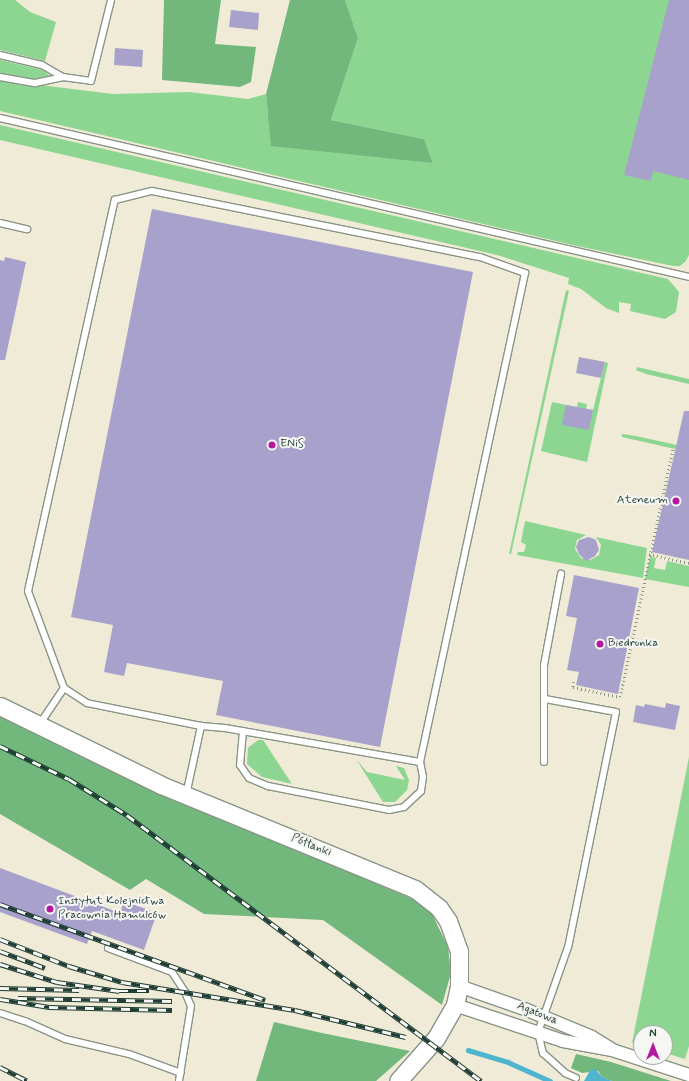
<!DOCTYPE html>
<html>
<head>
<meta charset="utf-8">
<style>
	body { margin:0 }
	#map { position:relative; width:689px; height:1081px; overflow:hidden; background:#f0ebd7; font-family:Mynerve,sans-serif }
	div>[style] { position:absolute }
	.green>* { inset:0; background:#8dd691 }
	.forest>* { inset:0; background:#72b77b }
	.water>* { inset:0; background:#4fb4ce }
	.stream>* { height:4.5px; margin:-2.25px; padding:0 2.25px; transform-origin:2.25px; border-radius:2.25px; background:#4fb4ce }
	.building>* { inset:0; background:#a7a1cb }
	.path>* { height:2.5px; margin-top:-1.25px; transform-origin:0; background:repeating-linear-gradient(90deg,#889486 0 1px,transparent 0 4px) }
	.roads { filter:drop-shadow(1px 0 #889486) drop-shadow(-1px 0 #889486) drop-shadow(0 1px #889486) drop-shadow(0 -1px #889486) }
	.lane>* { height:6px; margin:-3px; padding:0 3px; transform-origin:3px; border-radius:3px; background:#fff }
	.street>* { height:12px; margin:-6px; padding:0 6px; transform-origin:6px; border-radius:6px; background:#fff }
	.secondary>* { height:17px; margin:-8.5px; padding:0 8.5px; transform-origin:8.5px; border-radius:8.5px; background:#fff }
	.rail>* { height:4.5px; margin-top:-2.25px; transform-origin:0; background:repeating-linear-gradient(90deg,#f6f6f2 0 9px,#1f3d34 0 18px); box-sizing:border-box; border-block:1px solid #1f3d34 }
	.dots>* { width:11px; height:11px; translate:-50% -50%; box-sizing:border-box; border:2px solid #f6f6f2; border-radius:50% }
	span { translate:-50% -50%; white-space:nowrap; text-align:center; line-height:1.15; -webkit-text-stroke:4px #f6f6f2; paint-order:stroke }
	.poi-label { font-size:12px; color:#1f3d34 }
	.left { translate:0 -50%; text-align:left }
	.right { translate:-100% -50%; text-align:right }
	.street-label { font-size:12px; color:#1f3d34 }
	.north { position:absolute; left:633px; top:1025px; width:40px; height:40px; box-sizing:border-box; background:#f6f6f2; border:1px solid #a0aca6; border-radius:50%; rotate:0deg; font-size:11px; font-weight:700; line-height:16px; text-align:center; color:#1f3d34 }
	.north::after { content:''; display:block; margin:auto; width:14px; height:18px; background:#b5179e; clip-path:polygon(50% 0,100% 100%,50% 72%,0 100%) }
</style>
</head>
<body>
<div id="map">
	<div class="green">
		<div style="clip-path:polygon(0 0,15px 0,30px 12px,56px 22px,45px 61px,0 50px)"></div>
		<div style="clip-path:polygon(345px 0,689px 0,689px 255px,685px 262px,680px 266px,673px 266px,577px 246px,0 111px,0 80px,113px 94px,189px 92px,248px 99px,266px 94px,268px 115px,433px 163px,424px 139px,331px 120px,358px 38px)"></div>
		<div style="clip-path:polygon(0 60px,43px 70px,50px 76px,35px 79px,0 73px)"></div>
		<div style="clip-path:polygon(0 125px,668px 279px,679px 292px,676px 312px,665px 319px,630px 311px,631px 304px,619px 302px,619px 313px,606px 308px,581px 289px,568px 284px,569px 278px,497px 255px,0 140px)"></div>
		<div style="clip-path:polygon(566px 290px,569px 291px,511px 554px,509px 554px)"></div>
		<div style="clip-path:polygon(605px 362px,608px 363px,587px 462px,541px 451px,552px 402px,577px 407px,578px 402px,587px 404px,586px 409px,593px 410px)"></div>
		<div style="clip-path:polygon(637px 367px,689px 379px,689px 384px,646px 374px,636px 370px)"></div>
		<div style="clip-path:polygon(622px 434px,636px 436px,677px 445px,675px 449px,622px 437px)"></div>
		<div style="clip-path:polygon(525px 521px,586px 535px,577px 540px,575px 549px,581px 558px,590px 560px,599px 555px,601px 545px,596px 537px,647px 548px,643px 578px,517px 555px,518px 552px,524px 552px,526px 545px,521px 542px)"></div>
		<div style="clip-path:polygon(650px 557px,656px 558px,654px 568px,665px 570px,667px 561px,689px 566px,689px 587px,645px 579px)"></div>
		<div style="clip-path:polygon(258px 740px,263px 740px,292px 784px,262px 777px,247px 764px,248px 748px)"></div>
		<div style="clip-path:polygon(689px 757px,689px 1046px,685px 1059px,665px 1053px,665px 1033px,641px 1033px,641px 1046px,632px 1043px)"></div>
		<div style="clip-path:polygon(356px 759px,367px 772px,405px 780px,396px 766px,404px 768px,409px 780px,407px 790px,395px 802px,383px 802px)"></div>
	</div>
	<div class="forest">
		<div style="clip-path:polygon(164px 0,221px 0,215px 44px,256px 47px,251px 82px,240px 87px,162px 80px)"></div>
		<div style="clip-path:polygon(290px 0,345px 0,358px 38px,331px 120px,424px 139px,433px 163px,271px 146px,266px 94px)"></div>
		<div style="clip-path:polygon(0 715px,133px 781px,417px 901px,432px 914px,448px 947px,451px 973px,442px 1005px,323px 920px,204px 914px,146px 879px,130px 890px,0 814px)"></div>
		<div style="clip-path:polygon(274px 1022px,322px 1033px,410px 1051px,376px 1081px,256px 1081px)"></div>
		<div style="clip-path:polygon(576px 1054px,611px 1062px,671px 1081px,612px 1081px,602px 1077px,598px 1071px,582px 1073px,571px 1068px)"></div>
	</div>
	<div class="water">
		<div style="clip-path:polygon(591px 1069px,595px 1069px,602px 1077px,612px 1081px,584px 1081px)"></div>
	</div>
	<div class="stream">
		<div style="left:468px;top:1050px;width:42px;rotate:16.7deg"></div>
		<div style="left:508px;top:1062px;width:46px;rotate:24.3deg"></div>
	</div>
	<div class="building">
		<div style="clip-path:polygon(669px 0,689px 0,689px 180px,653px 171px,651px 181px,624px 175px)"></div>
		<div style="clip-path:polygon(231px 10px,259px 13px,258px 30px,229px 27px)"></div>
		<div style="clip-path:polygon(115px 48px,143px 50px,142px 67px,114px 65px)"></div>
		<div style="clip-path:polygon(152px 209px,473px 272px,380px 747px,216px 715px,223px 681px,127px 663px,124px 676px,104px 672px,113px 625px,71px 617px)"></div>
		<div style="clip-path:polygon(5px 257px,26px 262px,5px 360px,0 360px,0 260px,4px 261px)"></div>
		<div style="clip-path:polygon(579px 357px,605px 362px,601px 378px,576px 373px)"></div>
		<div style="clip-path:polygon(566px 405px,593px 410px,589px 430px,562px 425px)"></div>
		<div style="clip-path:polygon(684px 411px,689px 411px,689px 560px,652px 552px)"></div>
		<div style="clip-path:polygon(589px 537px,596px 540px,599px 550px,595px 556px,586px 561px,579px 554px,576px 547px,579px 540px)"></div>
		<div style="clip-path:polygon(574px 575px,639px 588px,618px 694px,576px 685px,579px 672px,567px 670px,577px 618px,566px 616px)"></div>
		<div style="clip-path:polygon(666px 703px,680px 706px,675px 730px,633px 722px,636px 705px,644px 707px,645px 704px,665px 708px)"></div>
		<div style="clip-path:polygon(0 868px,120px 913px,124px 901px,157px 913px,144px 950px,92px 931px,87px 944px,0 912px)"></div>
	</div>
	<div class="path">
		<div style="left:649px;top:554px;width:41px;rotate:12.7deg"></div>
		<div style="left:574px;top:682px;width:5px;rotate:101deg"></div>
		<div style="left:573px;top:687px;width:48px;rotate:12deg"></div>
		<div style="left:620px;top:697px;width:255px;rotate:-78deg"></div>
	</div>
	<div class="roads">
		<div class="lane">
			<div style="left:0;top:55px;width:43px;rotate:13.4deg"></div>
			<div style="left:42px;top:65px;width:24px;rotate:30deg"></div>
			<div style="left:63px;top:77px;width:28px;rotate:8deg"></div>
			<div style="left:91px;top:81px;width:83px;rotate:-76.1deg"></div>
			<div style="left:0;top:77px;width:36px;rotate:10deg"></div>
			<div style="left:35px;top:83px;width:29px;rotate:-12deg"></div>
			<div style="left:0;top:118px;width:707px;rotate:12.99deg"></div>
			<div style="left:0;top:223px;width:28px;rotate:13deg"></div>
			<div style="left:545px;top:699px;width:72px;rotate:10.4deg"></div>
			<div style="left:616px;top:712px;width:240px;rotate:101.5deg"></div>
			<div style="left:568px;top:947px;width:90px;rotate:109.4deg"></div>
			<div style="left:538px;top:1032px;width:22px;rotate:77deg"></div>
			<div style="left:543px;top:1053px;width:30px;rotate:42deg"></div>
			<div style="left:565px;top:1073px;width:12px;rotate:24deg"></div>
			<div style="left:39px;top:725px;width:45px;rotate:-56deg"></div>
			<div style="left:243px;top:731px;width:34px;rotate:95deg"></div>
			<div style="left:240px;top:765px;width:16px;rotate:55deg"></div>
			<div style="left:249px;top:778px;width:21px;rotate:23deg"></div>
			<div style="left:268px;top:786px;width:123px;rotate:11.2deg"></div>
			<div style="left:389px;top:810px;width:15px;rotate:-11deg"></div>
			<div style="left:404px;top:807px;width:23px;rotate:-43deg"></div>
			<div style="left:421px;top:791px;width:14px;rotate:-82deg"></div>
			<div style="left:423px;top:777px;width:15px;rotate:-101deg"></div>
			<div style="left:544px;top:762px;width:97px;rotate:-90deg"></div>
			<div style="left:544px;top:665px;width:93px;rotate:-79.4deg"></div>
			<div style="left:186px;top:795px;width:71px;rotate:-77.7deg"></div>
			<div style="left:201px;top:726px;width:116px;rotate:-168.6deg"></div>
			<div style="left:87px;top:703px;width:27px;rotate:-147deg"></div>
			<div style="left:64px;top:688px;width:103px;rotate:-110.4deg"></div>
			<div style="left:28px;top:591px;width:401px;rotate:-77.5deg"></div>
			<div style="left:115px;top:200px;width:38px;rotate:-14deg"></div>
			<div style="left:152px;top:191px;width:335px;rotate:11.4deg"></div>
			<div style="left:480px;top:257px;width:48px;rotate:19.6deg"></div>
			<div style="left:525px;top:273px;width:500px;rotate:102.12deg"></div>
			<div style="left:420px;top:762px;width:198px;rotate:-170.1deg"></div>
			<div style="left:225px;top:728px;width:24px;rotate:-175deg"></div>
			<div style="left:108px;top:948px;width:68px;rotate:20.6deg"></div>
			<div style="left:172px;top:972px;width:24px;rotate:57deg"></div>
			<div style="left:185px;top:992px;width:15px;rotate:67deg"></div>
			<div style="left:191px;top:1006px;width:76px;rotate:99.1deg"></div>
			<div style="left:0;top:1013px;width:26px;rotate:18deg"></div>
			<div style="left:25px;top:1021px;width:44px;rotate:24.2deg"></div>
			<div style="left:65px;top:1039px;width:66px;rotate:13.2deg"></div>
			<div style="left:129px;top:1054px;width:55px;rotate:20.1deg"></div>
		</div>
		<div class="street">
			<div style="left:459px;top:986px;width:72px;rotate:19.4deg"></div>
			<div style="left:527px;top:1010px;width:70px;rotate:22.6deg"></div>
			<div style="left:592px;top:1037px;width:22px;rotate:32deg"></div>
			<div style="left:455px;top:1005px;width:114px;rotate:18.4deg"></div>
			<div style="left:563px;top:1041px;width:50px;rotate:10.4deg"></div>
			<div style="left:612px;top:1050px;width:81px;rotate:18deg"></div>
		</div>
		<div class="secondary">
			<div style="left:0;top:706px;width:179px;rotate:26.1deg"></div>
			<div style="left:161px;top:785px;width:274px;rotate:22.3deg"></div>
			<div style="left:415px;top:889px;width:31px;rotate:38deg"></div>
			<div style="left:439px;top:908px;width:16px;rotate:55deg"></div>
			<div style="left:448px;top:921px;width:32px;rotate:70deg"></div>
			<div style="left:459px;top:951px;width:35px;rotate:90deg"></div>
			<div style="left:459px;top:986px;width:19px;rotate:102deg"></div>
			<div style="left:455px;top:1005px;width:38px;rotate:120deg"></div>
			<div style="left:436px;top:1038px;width:57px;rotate:131.5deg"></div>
		</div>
	</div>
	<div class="rail">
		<div style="left:0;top:746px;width:76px;rotate:25.6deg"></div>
		<div style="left:69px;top:779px;width:68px;rotate:31.8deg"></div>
		<div style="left:127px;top:815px;width:443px;rotate:36.9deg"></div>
		<div style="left:0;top:904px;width:282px;rotate:19.9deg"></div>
		<div style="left:0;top:939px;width:74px;rotate:21.4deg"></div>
		<div style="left:69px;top:966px;width:55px;rotate:16.8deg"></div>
		<div style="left:122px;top:982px;width:175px;rotate:9.2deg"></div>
		<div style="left:295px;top:1010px;width:114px;rotate:13.7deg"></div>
		<div style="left:0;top:951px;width:48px;rotate:20.7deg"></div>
		<div style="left:0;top:964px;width:60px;rotate:17.5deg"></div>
		<div style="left:57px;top:982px;width:63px;rotate:8.3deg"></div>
		<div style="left:119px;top:991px;width:30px"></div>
		<div style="left:0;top:988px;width:79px;rotate:1.5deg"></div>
		<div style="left:18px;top:998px;width:154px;rotate:1.1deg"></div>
		<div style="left:0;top:999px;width:50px;rotate:9.3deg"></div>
		<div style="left:49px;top:1007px;width:123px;rotate:1.4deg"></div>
		<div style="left:0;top:1067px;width:30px;rotate:27deg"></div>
	</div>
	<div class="dots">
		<div style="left:272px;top:445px;background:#b5179e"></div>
		<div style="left:676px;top:501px;background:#b5179e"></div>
		<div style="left:600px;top:644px;background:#b5179e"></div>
		<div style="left:50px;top:909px;background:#b5179e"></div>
	</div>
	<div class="poi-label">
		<span class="left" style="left:280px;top:445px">ENiS</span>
		<span class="right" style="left:668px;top:501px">Ateneum</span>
		<span class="left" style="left:608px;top:644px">Biedronka</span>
		<span class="left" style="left:58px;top:909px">Instytut Kolejnictwa<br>Pracownia Hamulców</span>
	</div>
	<div class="street-label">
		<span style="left:311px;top:846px;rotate:22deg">Półłanki</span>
		<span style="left:537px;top:1014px;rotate:22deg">Agatowa</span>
	</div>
	<div class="north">N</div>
</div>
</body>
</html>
